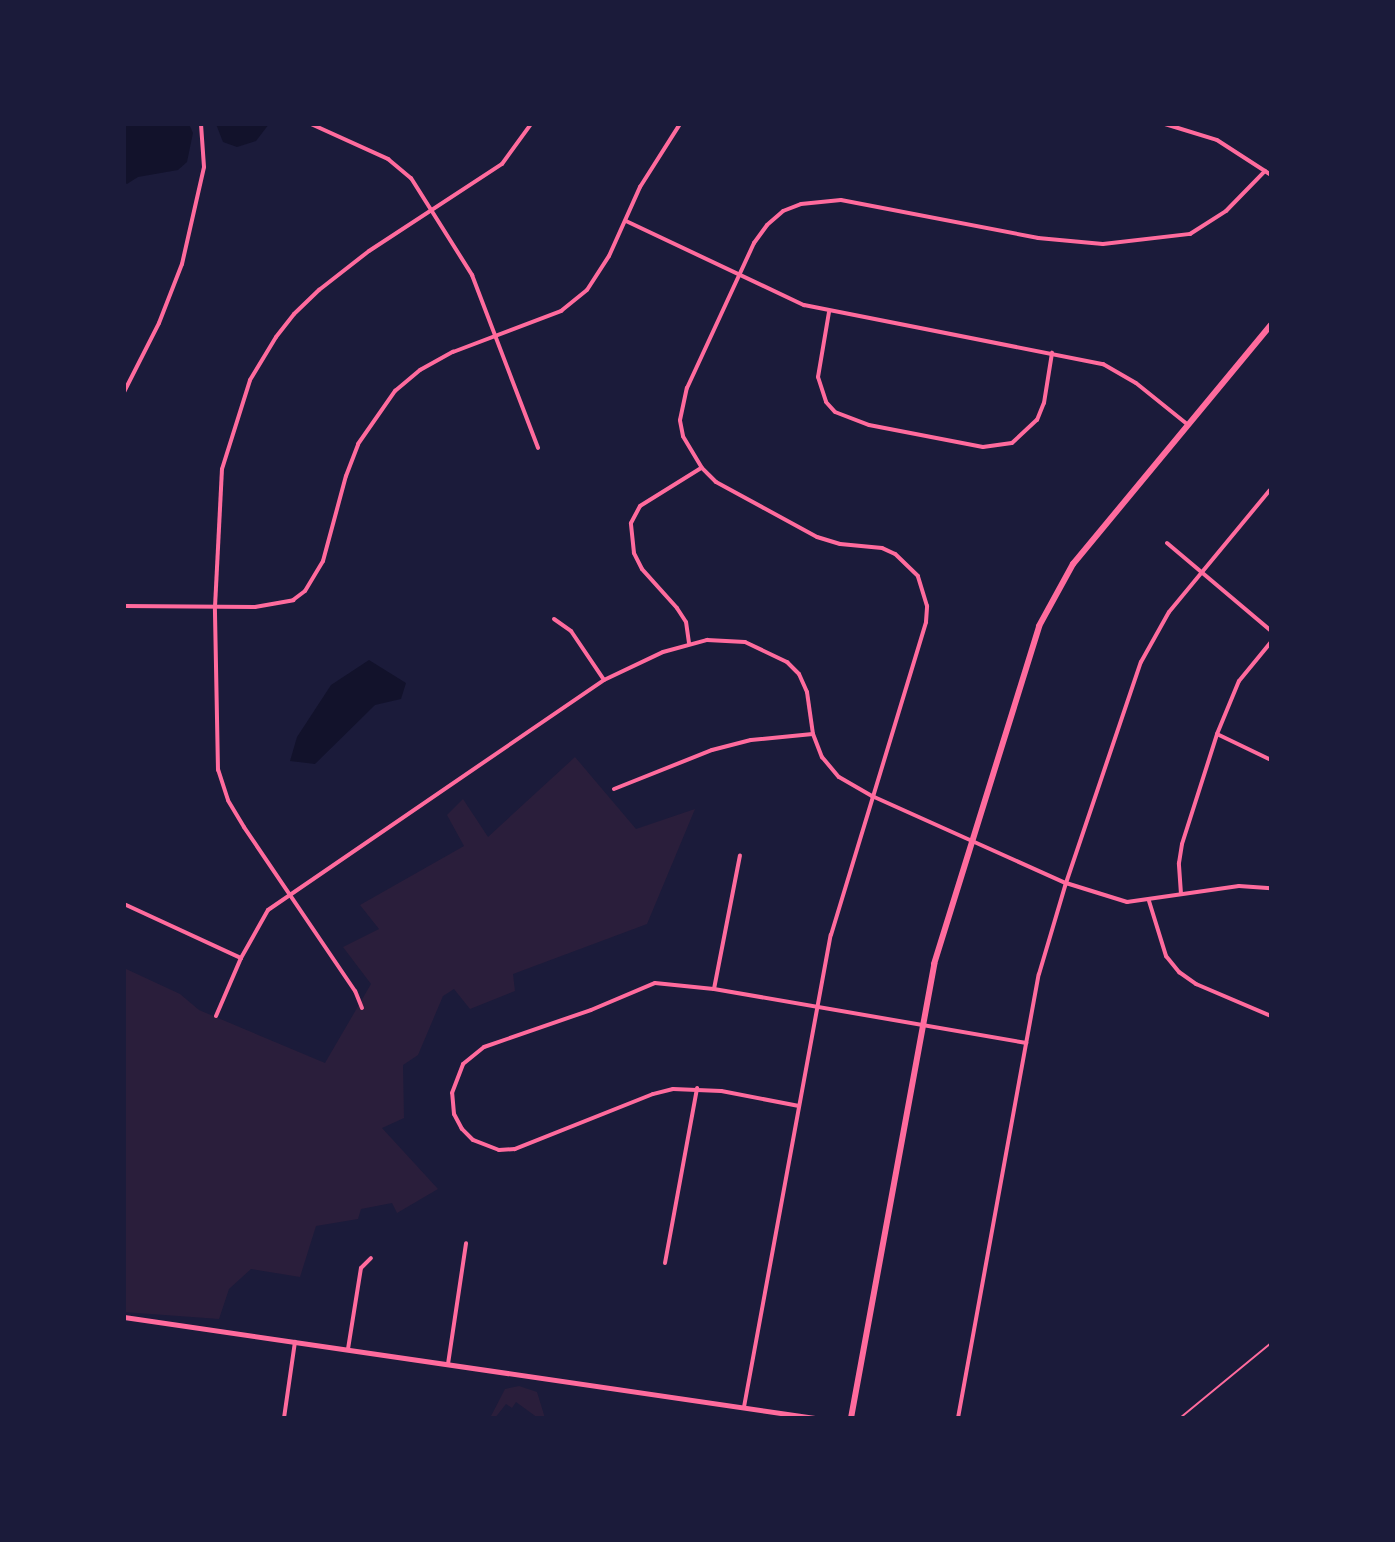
<!DOCTYPE html>
<html>
<head>
<meta charset="utf-8">
<style>
	body { margin:0 }
	#map { position:relative; width:1395px; height:1542px; overflow:hidden; background:#1b1b3a; font-family:"Titillium Web",sans-serif }
	div>[style] { position:absolute }
	.green>* { inset:0; background:#2a1e3b }
	.water>* { inset:0; background:#12122b }
	.path>* { height:2px; margin:-1px; padding:0 1px; transform-origin:1px; border-radius:1px; background:#ff6b9d }
	.minor>* { height:4px; margin:-2px; padding:0 2px; transform-origin:2px; border-radius:2px; background:#ff6b9d }
	.tertiary>* { height:5px; margin:-2.5px; padding:0 2.5px; transform-origin:2.5px; border-radius:2.5px; background:#ff6b9d }
	.secondary>* { height:6px; margin:-3px; padding:0 3px; transform-origin:3px; border-radius:3px; background:#ff6b9d }
	span { translate:-50% -50%; white-space:nowrap; text-align:center; line-height:1.15; -webkit-text-stroke:6px #1b1b3a; paint-order:stroke }
	.frame { position:absolute; inset:0; border:126px solid #1b1b3a; pointer-events:none }
</style>
</head>
<body>
<div id="map">
	<div class="green">
		<div style="clip-path:polygon(575px 757px,636px 829px,695px 809px,647px 924px,513px 974px,515px 991px,470px 1009px,454px 989px,443px 996px,418px 1055px,403px 1065px,404px 1118px,382px 1128px,438px 1189px,397px 1213px,392px 1203px,361px 1209px,358px 1219px,316px 1226px,300px 1277px,251px 1269px,229px 1289px,219px 1319px,124px 1312px,124px 968px,180px 994px,199px 1010px,325px 1063px,371px 984px,343px 947px,379px 929px,360px 905px,464px 846px,447px 815px,463px 799px,488px 837px)"></div>
		<div style="clip-path:polygon(519px 1386px,537px 1392px,545px 1418px,538px 1418px,516px 1402px,512px 1408px,506px 1404px,495px 1418px,490px 1418px,505px 1389px)"></div>
	</div>
	<div class="water">
		<div style="clip-path:polygon(128px 124px,189px 124px,193px 133px,187px 162px,178px 170px,138px 177px,127px 184px,124px 182px,124px 127px)"></div>
		<div style="clip-path:polygon(216px 124px,269px 124px,256px 141px,237px 147px,223px 142px)"></div>
		<div style="clip-path:polygon(369px 660px,406px 683px,401px 699px,375px 705px,315px 764px,290px 761px,297px 737px,331px 685px)"></div>
	</div>
	<div class="path">
		<div style="left:1180px;top:1418px;width:118px;rotate:-39.5deg"></div>
	</div>
	<div class="minor">
		<div style="left:311px;top:124px;width:85px;rotate:24.4deg"></div>
		<div style="left:388px;top:159px;width:30px;rotate:40deg"></div>
		<div style="left:411px;top:178px;width:115px;rotate:57.8deg"></div>
		<div style="left:472px;top:275px;width:185px;rotate:69.1deg"></div>
		<div style="left:1165px;top:124px;width:54px;rotate:17.1deg"></div>
		<div style="left:1217px;top:140px;width:64px;rotate:32.9deg"></div>
		<div style="left:626px;top:221px;width:197px;rotate:25.3deg"></div>
		<div style="left:804px;top:305px;width:305px;rotate:11.2deg"></div>
		<div style="left:1103px;top:364px;width:38px;rotate:30deg"></div>
		<div style="left:1136px;top:383px;width:65px;rotate:38.8deg"></div>
		<div style="left:829px;top:312px;width:66px;rotate:99.6deg"></div>
		<div style="left:818px;top:377px;width:26px;rotate:72deg"></div>
		<div style="left:826px;top:402px;width:13px;rotate:48deg"></div>
		<div style="left:835px;top:412px;width:36px;rotate:21deg"></div>
		<div style="left:869px;top:425px;width:116px;rotate:10.9deg"></div>
		<div style="left:983px;top:447px;width:29px;rotate:-8deg"></div>
		<div style="left:1012px;top:443px;width:34px;rotate:-43deg"></div>
		<div style="left:1037px;top:420px;width:18px;rotate:-68deg"></div>
		<div style="left:1044px;top:403px;width:51px;rotate:-80.9deg"></div>
		<div style="left:124px;top:392px;width:77px;rotate:-63.1deg"></div>
		<div style="left:159px;top:323px;width:63px;rotate:-68.7deg"></div>
		<div style="left:182px;top:264px;width:99px;rotate:-77.2deg"></div>
		<div style="left:204px;top:167px;width:43px;rotate:-94deg"></div>
		<div style="left:1167px;top:543px;width:136px;rotate:40.2deg"></div>
		<div style="left:124px;top:606px;width:131px;rotate:0.4deg"></div>
		<div style="left:255px;top:607px;width:39px;rotate:-10deg"></div>
		<div style="left:293px;top:600px;width:15px;rotate:-37deg"></div>
		<div style="left:305px;top:591px;width:35px;rotate:-59deg"></div>
		<div style="left:323px;top:561px;width:88px;rotate:-74.9deg"></div>
		<div style="left:346px;top:476px;width:34px;rotate:-69deg"></div>
		<div style="left:358px;top:444px;width:65px;rotate:-55.1deg"></div>
		<div style="left:395px;top:391px;width:33px;rotate:-40deg"></div>
		<div style="left:420px;top:370px;width:38px;rotate:-29deg"></div>
		<div style="left:453px;top:352px;width:116px;rotate:-20.8deg"></div>
		<div style="left:561px;top:311px;width:33px;rotate:-39deg"></div>
		<div style="left:587px;top:290px;width:40px;rotate:-57.1deg"></div>
		<div style="left:609px;top:256px;width:76px;rotate:-65.8deg"></div>
		<div style="left:640px;top:187px;width:75px;rotate:-57.6deg"></div>
		<div style="left:554px;top:619px;width:21px;rotate:35deg"></div>
		<div style="left:571px;top:631px;width:59px;rotate:56deg"></div>
		<div style="left:689px;top:643px;width:21px;rotate:-98deg"></div>
		<div style="left:686px;top:622px;width:17px;rotate:-123deg"></div>
		<div style="left:677px;top:608px;width:52px;rotate:-131.9deg"></div>
		<div style="left:642px;top:569px;width:18px;rotate:-117deg"></div>
		<div style="left:634px;top:553px;width:30px;rotate:-96deg"></div>
		<div style="left:631px;top:523px;width:19px;rotate:-62deg"></div>
		<div style="left:640px;top:506px;width:72px;rotate:-31.9deg"></div>
		<div style="left:1217px;top:734px;width:60px;rotate:25.7deg"></div>
		<div style="left:614px;top:789px;width:105px;rotate:-21.7deg"></div>
		<div style="left:712px;top:750px;width:40px;rotate:-14.4deg"></div>
		<div style="left:751px;top:740px;width:62px;rotate:-5.5deg"></div>
		<div style="left:1181px;top:894px;width:31px;rotate:-94deg"></div>
		<div style="left:1179px;top:863px;width:19px;rotate:-81deg"></div>
		<div style="left:1182px;top:844px;width:115px;rotate:-72.3deg"></div>
		<div style="left:1217px;top:734px;width:57px;rotate:-67.5deg"></div>
		<div style="left:1239px;top:681px;width:50px;rotate:-50.6deg"></div>
		<div style="left:1149px;top:901px;width:58px;rotate:72.8deg"></div>
		<div style="left:1166px;top:956px;width:21px;rotate:51deg"></div>
		<div style="left:1179px;top:972px;width:21px;rotate:35deg"></div>
		<div style="left:1196px;top:984px;width:82px;rotate:23.1deg"></div>
		<div style="left:124px;top:904px;width:129px;rotate:24.8deg"></div>
		<div style="left:714px;top:989px;width:136px;rotate:-79deg"></div>
		<div style="left:362px;top:1008px;width:18px;rotate:-112deg"></div>
		<div style="left:355px;top:991px;width:198px;rotate:-124.1deg"></div>
		<div style="left:244px;top:827px;width:31px;rotate:-121deg"></div>
		<div style="left:228px;top:800px;width:32px;rotate:-108deg"></div>
		<div style="left:218px;top:770px;width:163px;rotate:-91.1deg"></div>
		<div style="left:215px;top:607px;width:138px;rotate:-87.1deg"></div>
		<div style="left:222px;top:469px;width:93px;rotate:-72.5deg"></div>
		<div style="left:250px;top:380px;width:50px;rotate:-58.8deg"></div>
		<div style="left:276px;top:337px;width:29px;rotate:-52deg"></div>
		<div style="left:294px;top:314px;width:35px;rotate:-44deg"></div>
		<div style="left:319px;top:290px;width:63px;rotate:-38deg"></div>
		<div style="left:369px;top:251px;width:159px;rotate:-33.2deg"></div>
		<div style="left:502px;top:164px;width:49px;rotate:-54.1deg"></div>
		<div style="left:216px;top:1016px;width:63px;rotate:-66.7deg"></div>
		<div style="left:241px;top:958px;width:55px;rotate:-60.6deg"></div>
		<div style="left:268px;top:910px;width:407px;rotate:-34.4deg"></div>
		<div style="left:604px;top:680px;width:65px;rotate:-25.4deg"></div>
		<div style="left:663px;top:652px;width:46px;rotate:-15.3deg"></div>
		<div style="left:707px;top:640px;width:38px;rotate:3deg"></div>
		<div style="left:745px;top:642px;width:47px;rotate:25.5deg"></div>
		<div style="left:787px;top:662px;width:17px;rotate:45deg"></div>
		<div style="left:799px;top:674px;width:20px;rotate:66deg"></div>
		<div style="left:807px;top:692px;width:42px;rotate:81.9deg"></div>
		<div style="left:813px;top:734px;width:25px;rotate:69deg"></div>
		<div style="left:822px;top:757px;width:26px;rotate:50deg"></div>
		<div style="left:839px;top:777px;width:38px;rotate:30deg"></div>
		<div style="left:872px;top:796px;width:213px;rotate:24.2deg"></div>
		<div style="left:1066px;top:883px;width:64px;rotate:17.3deg"></div>
		<div style="left:1127px;top:902px;width:113px;rotate:-8.1deg"></div>
		<div style="left:1239px;top:886px;width:32px;rotate:4deg"></div>
		<div style="left:799px;top:1106px;width:79px;rotate:-169.1deg"></div>
		<div style="left:721px;top:1091px;width:48px;rotate:-177.6deg"></div>
		<div style="left:673px;top:1089px;width:21px;rotate:166deg"></div>
		<div style="left:653px;top:1094px;width:149px;rotate:158.3deg"></div>
		<div style="left:515px;top:1149px;width:16px;rotate:176deg"></div>
		<div style="left:499px;top:1150px;width:28px;rotate:-159deg"></div>
		<div style="left:473px;top:1140px;width:16px;rotate:-135deg"></div>
		<div style="left:462px;top:1129px;width:17px;rotate:-118deg"></div>
		<div style="left:454px;top:1114px;width:21px;rotate:-95deg"></div>
		<div style="left:452px;top:1093px;width:31px;rotate:-69deg"></div>
		<div style="left:463px;top:1064px;width:27px;rotate:-39deg"></div>
		<div style="left:484px;top:1047px;width:113px;rotate:-19.1deg"></div>
		<div style="left:591px;top:1010px;width:69px;rotate:-22.9deg"></div>
		<div style="left:655px;top:983px;width:59px;rotate:5.8deg"></div>
		<div style="left:714px;top:989px;width:317px;rotate:9.8deg"></div>
		<div style="left:665px;top:1263px;width:178px;rotate:-79.6deg"></div>
		<div style="left:348px;top:1349px;width:82px;rotate:-80.9deg"></div>
		<div style="left:361px;top:1268px;width:14px;rotate:-45deg"></div>
		<div style="left:448px;top:1364px;width:122px;rotate:-81.5deg"></div>
		<div style="left:744px;top:1407px;width:480px;rotate:-79.6deg"></div>
		<div style="left:831px;top:935px;width:327px;rotate:-73.1deg"></div>
		<div style="left:926px;top:622px;width:16px;rotate:-86deg"></div>
		<div style="left:927px;top:606px;width:31px;rotate:-107deg"></div>
		<div style="left:918px;top:576px;width:32px;rotate:-136deg"></div>
		<div style="left:895px;top:554px;width:14px;rotate:-155deg"></div>
		<div style="left:882px;top:548px;width:42px;rotate:-174.6deg"></div>
		<div style="left:840px;top:544px;width:24px;rotate:-163deg"></div>
		<div style="left:817px;top:537px;width:115px;rotate:-151.4deg"></div>
		<div style="left:716px;top:482px;width:20px;rotate:-135deg"></div>
		<div style="left:702px;top:468px;width:37px;rotate:-121deg"></div>
		<div style="left:683px;top:436px;width:16px;rotate:-101deg"></div>
		<div style="left:680px;top:420px;width:33px;rotate:-78deg"></div>
		<div style="left:687px;top:388px;width:160px;rotate:-65.2deg"></div>
		<div style="left:754px;top:243px;width:22px;rotate:-54deg"></div>
		<div style="left:767px;top:225px;width:21px;rotate:-41deg"></div>
		<div style="left:783px;top:211px;width:19px;rotate:-21deg"></div>
		<div style="left:801px;top:204px;width:40px;rotate:-5.7deg"></div>
		<div style="left:841px;top:200px;width:201px;rotate:10.9deg"></div>
		<div style="left:1038px;top:238px;width:65px;rotate:5.3deg"></div>
		<div style="left:1103px;top:244px;width:88px;rotate:-6.6deg"></div>
		<div style="left:1190px;top:234px;width:43px;rotate:-32.6deg"></div>
		<div style="left:1226px;top:211px;width:56px;rotate:-45.7deg"></div>
		<div style="left:284px;top:1418px;width:77px;rotate:-81.8deg"></div>
		<div style="left:958px;top:1418px;width:451px;rotate:-79.7deg"></div>
		<div style="left:1039px;top:974px;width:95px;rotate:-73.5deg"></div>
		<div style="left:1066px;top:883px;width:233px;rotate:-71.3deg"></div>
		<div style="left:1141px;top:662px;width:57px;rotate:-60.8deg"></div>
		<div style="left:1169px;top:612px;width:158px;rotate:-50.4deg"></div>
	</div>
	<div class="tertiary">
		<div style="left:124px;top:1317px;width:698px;rotate:8.32deg"></div>
	</div>
	<div class="secondary">
		<div style="left:851px;top:1418px;width:462px;rotate:-79.6deg"></div>
		<div style="left:934px;top:964px;width:354px;rotate:-72.7deg"></div>
		<div style="left:1039px;top:626px;width:71px;rotate:-61.3deg"></div>
		<div style="left:1073px;top:564px;width:310px;rotate:-50.4deg"></div>
	</div>
	<div class="frame"></div>
</div>
</body>
</html>
